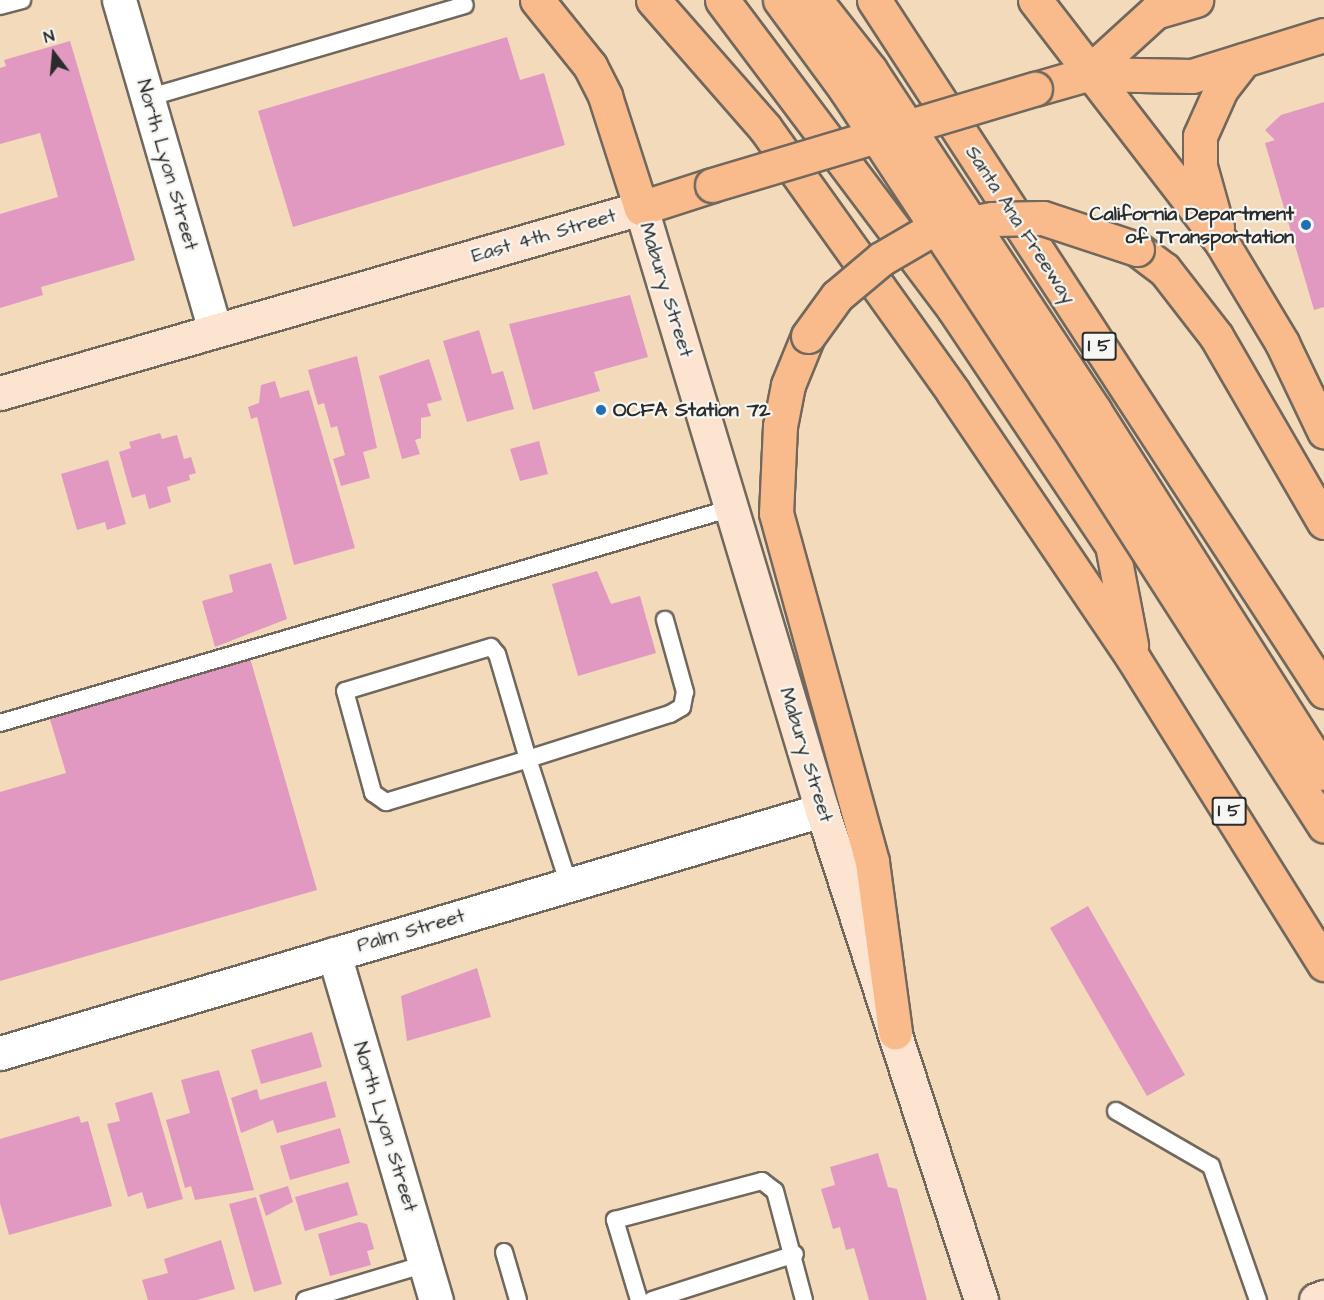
<!DOCTYPE html>
<html>
<head>
<meta charset="utf-8">
<style>
	body { margin:0 }
	#map { position:relative; width:1324px; height:1300px; overflow:hidden; background:#f3dabb; font-family:"Architects Daughter",sans-serif }
	div>[style] { position:absolute }
	.building>* { inset:0; background:#e299c1 }
	.roads { filter:drop-shadow(2px 0 #71685d) drop-shadow(-2px 0 #71685d) drop-shadow(0 2px #71685d) drop-shadow(0 -2px #71685d) }
	.service>* { height:16px; margin:-8px; padding:0 8px; transform-origin:8px; border-radius:8px; background:#fff }
	.minor>* { height:33px; margin:-16.5px; padding:0 16.5px; transform-origin:16.5px; border-radius:16.5px; background:#fff }
	.secondary>* { height:33px; margin:-16.5px; padding:0 16.5px; transform-origin:16.5px; border-radius:16.5px; background:#fde4d1 }
	.primary>* { height:33px; margin:-16.5px; padding:0 16.5px; transform-origin:16.5px; border-radius:16.5px; background:#fabb8c }
	.motorway>* { height:33px; margin:-16.5px; padding:0 16.5px; transform-origin:16.5px; border-radius:16.5px; background:#fabb8c }
	.bridges { filter:drop-shadow(2px 0 #71685d) drop-shadow(-2px 0 #71685d) drop-shadow(0 2px #71685d) drop-shadow(0 -2px #71685d) }
	.primary-bridge>* { height:33px; margin:-16.5px; padding:0 16.5px; transform-origin:16.5px; border-radius:16.5px; background:#fabb8c }
	.motorway-bridge>* { height:33px; margin:-16.5px; padding:0 16.5px; transform-origin:16.5px; border-radius:16.5px; background:#fabb8c }
	.dots>* { width:16px; height:16px; translate:-50% -50%; box-sizing:border-box; border:3px solid #f6f6f2; border-radius:50% }
	span { translate:-50% -50%; white-space:nowrap; text-align:center; line-height:1.15; -webkit-text-stroke:4.5px #f6f6f2; paint-order:stroke }
	.shield-label span { padding:2px 4px; background:#f6f6f2; border:2px solid; border-radius:4px; -webkit-text-stroke-width:0 }
	.shield-label { font-size:18px; color:#2b2b2b; font-weight:700 }
	.street-label { font-size:20px; color:#2b2b2b }
	.poi-label { font-size:20px; color:#2b2b2b; font-weight:700 }
	.right { translate:-100% -50%; text-align:right }
	.left { translate:0 -50%; text-align:left }
	.north { position:absolute; left:24px; top:24px; width:60px; height:60px; -webkit-text-stroke:4px #f6f6f2; paint-order:stroke; rotate:344deg; font-size:16px; font-weight:700; line-height:24px; text-align:center; color:#2b2b2b }
	.north::after { content:''; display:block; margin:auto; width:21px; height:27px; background:#2b2b2b; clip-path:polygon(50% 0,100% 100%,50% 72%,0 100%) }
</style>
</head>
<body>
<div id="map">
	<div class="building">
		<div style="clip-path:polygon(507px 37px,520px 80px,544px 73px,565px 145px,293px 227px,258px 111px)"></div>
		<div style="clip-path:polygon(70px 41px,135px 260px,41px 287px,43px 295px,0 308px,0 214px,58px 197px,40px 133px,0 144px,0 68px,6px 66px,4px 60px)"></div>
		<div style="clip-path:polygon(1324px 102px,1324px 307px,1314px 310px,1265px 143px,1275px 140px,1265px 130px,1281px 115px)"></div>
		<div style="clip-path:polygon(630px 295px,648px 357px,594px 372px,600px 391px,533px 410px,509px 324px)"></div>
		<div style="clip-path:polygon(479px 330px,492px 374px,503px 371px,514px 409px,467px 422px,443px 341px)"></div>
		<div style="clip-path:polygon(357px 356px,377px 448px,363px 452px,370px 478px,341px 486px,333px 459px,345px 455px,337px 426px,331px 428px,324px 403px,318px 405px,308px 370px)"></div>
		<div style="clip-path:polygon(429px 359px,442px 400px,427px 404px,431px 416px,421px 418px,421px 438px,415px 440px,420px 454px,402px 459px,379px 376px)"></div>
		<div style="clip-path:polygon(275px 381px,280px 398px,309px 390px,355px 548px,294px 565px,257px 417px,251px 419px,248px 407px,259px 403px,261px 385px)"></div>
		<div style="clip-path:polygon(160px 433px,162px 439px,177px 435px,184px 459px,191px 457px,196px 473px,189px 475px,190px 480px,167px 487px,171px 502px,149px 509px,145px 494px,132px 498px,119px 452px,131px 448px,129px 442px)"></div>
		<div style="clip-path:polygon(539px 441px,548px 474px,520px 481px,510px 449px)"></div>
		<div style="clip-path:polygon(108px 460px,126px 524px,107px 530px,105px 522px,77px 530px,61px 474px)"></div>
		<div style="clip-path:polygon(271px 563px,287px 619px,215px 647px,202px 601px,233px 592px,229px 575px)"></div>
		<div style="clip-path:polygon(597px 571px,611px 604px,640px 596px,656px 653px,578px 676px,552px 584px)"></div>
		<div style="clip-path:polygon(250px 658px,317px 890px,0 981px,0 792px,66px 773px,49px 716px)"></div>
		<div style="clip-path:polygon(1088px 906px,1185px 1075px,1147px 1096px,1050px 928px)"></div>
		<div style="clip-path:polygon(477px 968px,491px 1017px,407px 1041px,401px 996px)"></div>
		<div style="clip-path:polygon(312px 1032px,322px 1067px,261px 1084px,251px 1050px)"></div>
		<div style="clip-path:polygon(219px 1070px,254px 1190px,195px 1200px,191px 1186px,185px 1188px,166px 1120px,190px 1113px,181px 1080px)"></div>
		<div style="clip-path:polygon(326px 1081px,336px 1117px,277px 1133px,273px 1120px,241px 1133px,231px 1098px,257px 1089px,260px 1100px)"></div>
		<div style="clip-path:polygon(152px 1092px,183px 1199px,147px 1209px,142px 1192px,128px 1197px,107px 1124px,120px 1121px,115px 1103px)"></div>
		<div style="clip-path:polygon(79px 1116px,81px 1123px,88px 1121px,112px 1206px,9px 1235px,0 1203px,0 1139px)"></div>
		<div style="clip-path:polygon(340px 1128px,350px 1163px,290px 1180px,280px 1146px)"></div>
		<div style="clip-path:polygon(878px 1153px,888px 1187px,897px 1189px,927px 1300px,869px 1300px,854px 1248px,846px 1250px,840px 1227px,833px 1229px,821px 1189px,835px 1185px,830px 1167px)"></div>
		<div style="clip-path:polygon(348px 1182px,358px 1215px,305px 1231px,295px 1197px)"></div>
		<div style="clip-path:polygon(288px 1186px,293px 1202px,266px 1216px,259px 1195px)"></div>
		<div style="clip-path:polygon(256px 1197px,282px 1284px,254px 1292px,229px 1204px)"></div>
		<div style="clip-path:polygon(359px 1222px,367px 1224px,374px 1249px,367px 1251px,371px 1265px,330px 1276px,318px 1234px)"></div>
		<div style="clip-path:polygon(221px 1240px,235px 1289px,197px 1300px,148px 1300px,142px 1280px,168px 1273px,164px 1259px)"></div>
	</div>
	<div class="roads">
		<div class="service">
			<div style="left:0;top:6px;width:23px;rotate:-15deg"></div>
			<div style="left:147px;top:98px;width:331px;rotate:-16.3deg"></div>
			<div style="left:0;top:723px;width:763px;rotate:-16.37deg"></div>
			<div style="left:569px;top:885px;width:133px;rotate:-108deg"></div>
			<div style="left:528px;top:759px;width:109px;rotate:-106.4deg"></div>
			<div style="left:497px;top:654px;width:9px;rotate:-131deg"></div>
			<div style="left:491px;top:647px;width:152px;rotate:163.2deg"></div>
			<div style="left:345px;top:691px;width:106px;rotate:74.6deg"></div>
			<div style="left:373px;top:793px;width:16px;rotate:35deg"></div>
			<div style="left:386px;top:802px;width:148px;rotate:-16.8deg"></div>
			<div style="left:528px;top:759px;width:149px;rotate:-17.6deg"></div>
			<div style="left:670px;top:714px;width:14px;rotate:-30deg"></div>
			<div style="left:682px;top:707px;width:15px;rotate:-79deg"></div>
			<div style="left:685px;top:692px;width:75px;rotate:-105.5deg"></div>
			<div style="left:1116px;top:1111px;width:110px;rotate:30.1deg"></div>
			<div style="left:1211px;top:1166px;width:142px;rotate:70.7deg"></div>
			<div style="left:504px;top:1252px;width:50px;rotate:73.7deg"></div>
			<div style="left:305px;top:1300px;width:126px;rotate:-16.6deg"></div>
			<div style="left:639px;top:1300px;width:84px;rotate:-106.7deg"></div>
			<div style="left:615px;top:1220px;width:152px;rotate:-14.9deg"></div>
			<div style="left:762px;top:1181px;width:16px;rotate:38deg"></div>
			<div style="left:775px;top:1191px;width:113px;rotate:75.1deg"></div>
			<div style="left:652px;top:1300px;width:150px;rotate:-17.8deg"></div>
		</div>
		<div class="minor">
			<div style="left:119px;top:0;width:344px;rotate:73.8deg"></div>
			<div style="left:334px;top:954px;width:361px;rotate:73.6deg"></div>
			<div style="left:0;top:1053px;width:857px;rotate:-16.47deg"></div>
		</div>
		<div class="secondary">
			<div style="left:0;top:393px;width:667px;rotate:-16.1deg"></div>
			<div style="left:641px;top:208px;width:629px;rotate:73.27deg"></div>
			<div style="left:822px;top:810px;width:515px;rotate:72.02deg"></div>
			<div style="left:1316px;top:1300px;width:9px;rotate:-21deg"></div>
		</div>
		<div class="primary">
			<div style="left:1087px;top:74px;width:92px;rotate:-42.4deg"></div>
			<div style="left:1155px;top:12px;width:43px;rotate:-16.3deg"></div>
			<div style="left:1035px;top:89px;width:54px;rotate:-16.1deg"></div>
			<div style="left:1087px;top:74px;width:105px;rotate:1.1deg"></div>
			<div style="left:1192px;top:76px;width:138px;rotate:-17.3deg"></div>
			<div style="left:641px;top:208px;width:75px;rotate:-17.9deg"></div>
		</div>
		<div class="motorway">
			<div style="left:537px;top:0;width:85px;rotate:51.2deg"></div>
			<div style="left:590px;top:66px;width:34px;rotate:63deg"></div>
			<div style="left:605px;top:96px;width:118px;rotate:72.2deg"></div>
			<div style="left:653px;top:0;width:170px;rotate:48.8deg"></div>
			<div style="left:765px;top:128px;width:324px;rotate:54.5deg"></div>
			<div style="left:953px;top:392px;width:321px;rotate:55.9deg"></div>
			<div style="left:1133px;top:658px;width:361px;rotate:58deg"></div>
			<div style="left:722px;top:0;width:386px;rotate:53.1deg"></div>
			<div style="left:954px;top:309px;width:284px;rotate:56.2deg"></div>
			<div style="left:1112px;top:545px;width:102px;rotate:79.2deg"></div>
			<div style="left:874px;top:0;width:825px;rotate:56.93deg"></div>
			<div style="left:1035px;top:0;width:307px;rotate:52.4deg"></div>
			<div style="left:1222px;top:243px;width:117px;rotate:59deg"></div>
			<div style="left:1282px;top:343px;width:98px;rotate:64.5deg"></div>
			<div style="left:1217px;top:227px;width:63px;rotate:-105.6deg"></div>
			<div style="left:1200px;top:166px;width:30px;rotate:-90deg"></div>
			<div style="left:1200px;top:136px;width:51px;rotate:-65.9deg"></div>
			<div style="left:1221px;top:89px;width:37px;rotate:-52deg"></div>
			<div style="left:1137px;top:249px;width:34px;rotate:37deg"></div>
			<div style="left:1164px;top:269px;width:85px;rotate:52.2deg"></div>
			<div style="left:1216px;top:336px;width:215px;rotate:59.9deg"></div>
			<div style="left:808px;top:336px;width:53px;rotate:112.2deg"></div>
			<div style="left:788px;top:385px;width:42px;rotate:101deg"></div>
			<div style="left:780px;top:426px;width:87px;rotate:92.6deg"></div>
			<div style="left:776px;top:513px;width:362px;rotate:74.6deg"></div>
			<div style="left:872px;top:862px;width:172px;rotate:82.3deg"></div>
		</div>
	</div>
	<div class="bridges">
		<div class="primary-bridge">
			<div style="left:712px;top:185px;width:337px;rotate:-16.6deg"></div>
		</div>
		<div class="motorway-bridge">
			<div style="left:780px;top:0;width:112px;rotate:53.7deg"></div>
			<div style="left:846px;top:90px;width:401px;rotate:56.6deg"></div>
			<div style="left:1067px;top:425px;width:476px;rotate:57.3deg"></div>
			<div style="left:815px;top:0;width:89px;rotate:51.8deg"></div>
			<div style="left:870px;top:70px;width:407px;rotate:56.6deg"></div>
			<div style="left:1094px;top:410px;width:430px;rotate:57.6deg"></div>
			<div style="left:808px;top:336px;width:49px;rotate:-54.1deg"></div>
			<div style="left:837px;top:296px;width:57px;rotate:-40.1deg"></div>
			<div style="left:881px;top:259px;width:56px;rotate:-30.3deg"></div>
			<div style="left:929px;top:231px;width:64px;rotate:-10.8deg"></div>
			<div style="left:992px;top:219px;width:51px;rotate:-1.1deg"></div>
			<div style="left:1043px;top:218px;width:99px;rotate:18.3deg"></div>
		</div>
	</div>
	<div class="dots">
		<div style="left:1306px;top:225px;background:#1f6fb2"></div>
		<div style="left:601px;top:410px;background:#1f6fb2"></div>
	</div>
	<div class="shield-label">
		<span style="left:1099px;top:346px">I 5</span>
		<span style="left:1229px;top:811px">I 5</span>
	</div>
	<div class="street-label">
		<span style="left:167px;top:165px;rotate:74deg">North Lyon Street</span>
		<span style="left:1020px;top:225px;rotate:57deg">Santa Ana Freeway</span>
		<span style="left:544px;top:236px;rotate:-16deg">East 4th Street</span>
		<span style="left:666px;top:290px;rotate:73deg">Mabury Street</span>
		<span style="left:806px;top:755px;rotate:73deg">Mabury Street</span>
		<span style="left:411px;top:931px;rotate:-16deg">Palm Street</span>
		<span style="left:385px;top:1127px;rotate:73deg">North Lyon Street</span>
	</div>
	<div class="poi-label">
		<span class="right" style="left:1294px;top:226px">California Department<br>of Transportation</span>
		<span class="left" style="left:613px;top:410px">OCFA Station 72</span>
	</div>
	<div class="north">N</div>
</div>
</body>
</html>
